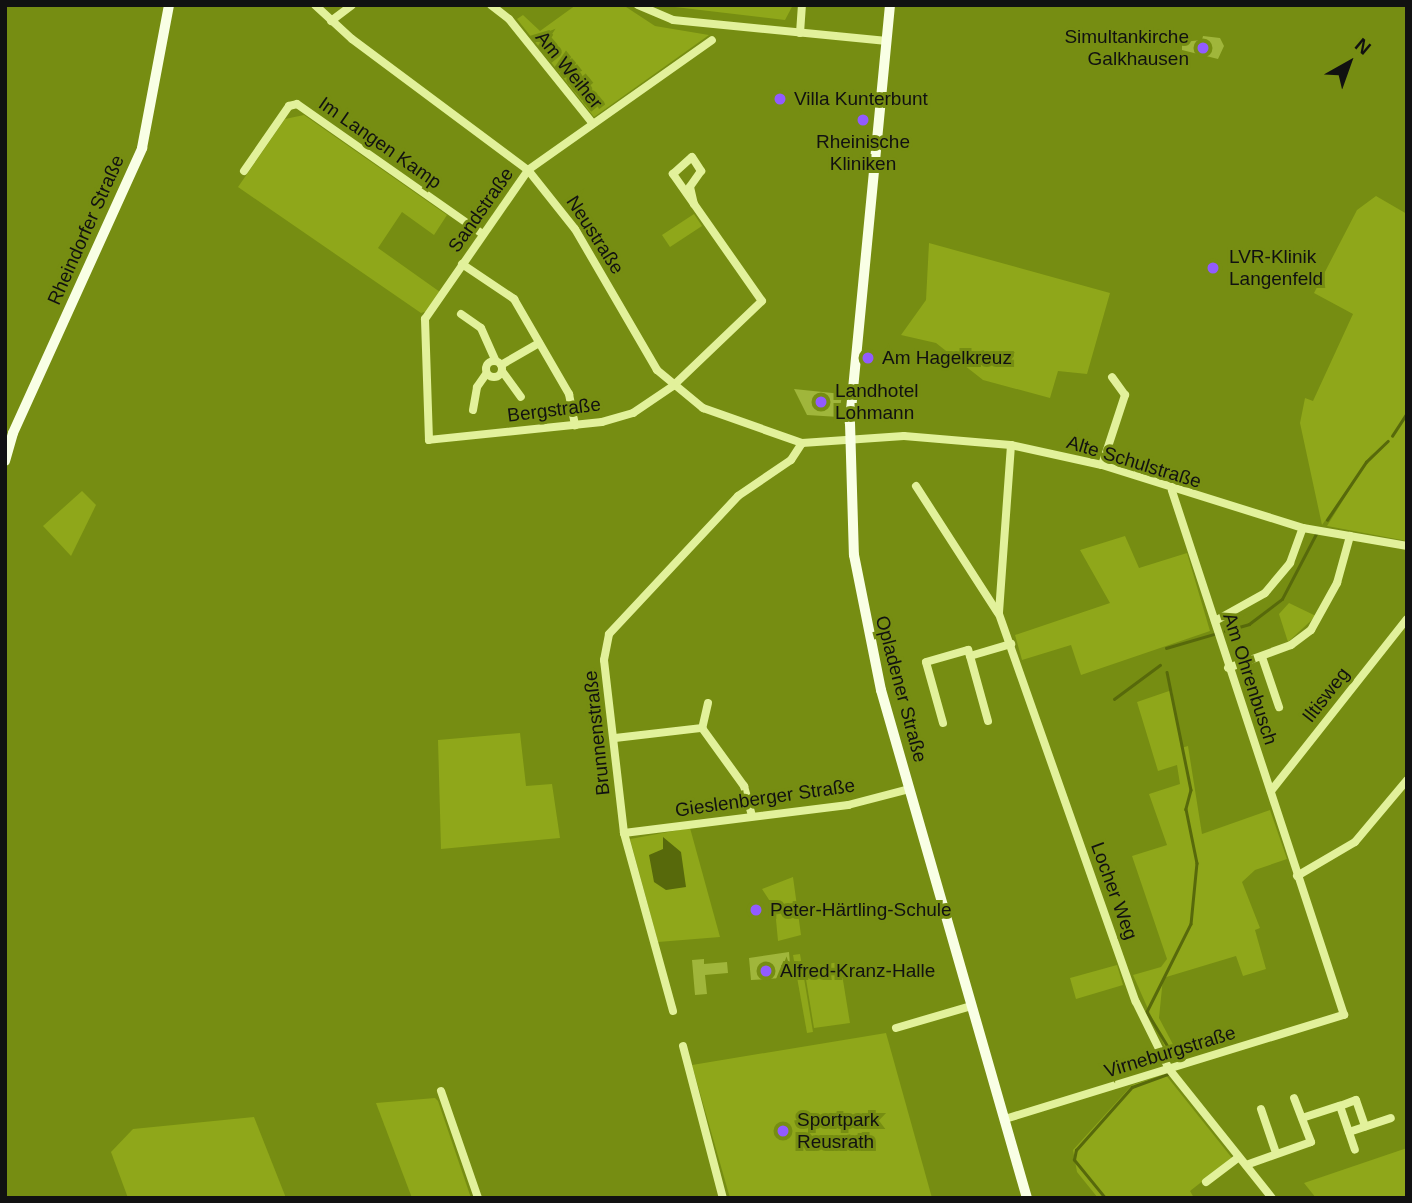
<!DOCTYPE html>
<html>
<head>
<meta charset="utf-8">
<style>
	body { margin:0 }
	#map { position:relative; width:1412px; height:1203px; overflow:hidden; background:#768d12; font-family:Arial,sans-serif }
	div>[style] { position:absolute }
	.green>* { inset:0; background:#8fa71a }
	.water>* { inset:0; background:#57690b }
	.stream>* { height:2.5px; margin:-1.25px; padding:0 1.25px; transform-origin:1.25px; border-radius:1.25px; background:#57690b }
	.building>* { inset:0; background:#a0b63b }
	.minor>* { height:8px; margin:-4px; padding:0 4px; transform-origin:4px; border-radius:4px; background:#e2f19b }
	.minor>.ring { margin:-4px; padding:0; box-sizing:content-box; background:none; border:8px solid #e2f19b; border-radius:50% }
	.major>* { height:10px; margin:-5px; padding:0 5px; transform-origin:5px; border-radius:5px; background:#f9ffe5 }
	.dots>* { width:19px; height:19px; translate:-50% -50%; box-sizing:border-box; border:4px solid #768d12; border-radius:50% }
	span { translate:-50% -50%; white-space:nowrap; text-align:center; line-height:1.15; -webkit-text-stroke:6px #768d12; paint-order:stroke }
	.poi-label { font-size:19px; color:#111 }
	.right { translate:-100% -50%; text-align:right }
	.left { translate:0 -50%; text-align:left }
	.street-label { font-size:19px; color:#111 }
	.frame { position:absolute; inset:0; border:7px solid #111; pointer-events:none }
	.north { position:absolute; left:1314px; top:28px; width:70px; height:70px; -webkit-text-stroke:5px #768d12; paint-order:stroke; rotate:40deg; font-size:19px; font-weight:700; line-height:28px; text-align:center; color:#111 }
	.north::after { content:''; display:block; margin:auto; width:24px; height:32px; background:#111; clip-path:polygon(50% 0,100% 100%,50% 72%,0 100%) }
</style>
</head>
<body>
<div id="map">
	<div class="green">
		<div style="clip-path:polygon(576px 5px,623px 5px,655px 26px,709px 35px,594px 117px,517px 19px,523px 15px,540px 31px)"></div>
		<div style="clip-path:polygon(658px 5px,793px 5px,785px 20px)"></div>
		<div style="clip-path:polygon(304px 115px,447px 215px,434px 235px,402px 212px,378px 248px,440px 292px,427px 311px,421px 313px,238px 187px,285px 119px)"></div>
		<div style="clip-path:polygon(1376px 196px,1407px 214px,1407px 541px,1327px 526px,1373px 452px,1322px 525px,1300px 423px,1305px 398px,1313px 401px,1353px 314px,1314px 293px,1357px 210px)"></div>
		<div style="clip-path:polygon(694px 214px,702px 226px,670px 247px,662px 235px)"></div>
		<div style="clip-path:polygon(929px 243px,1110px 293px,1087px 374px,1058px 371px,1050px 398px,983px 380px,936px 343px,901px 335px,926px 300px)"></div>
		<div style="clip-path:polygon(82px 491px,96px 505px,71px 556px,43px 526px)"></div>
		<div style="clip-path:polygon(1125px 536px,1139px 568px,1187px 553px,1210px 631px,1081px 675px,1071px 645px,1022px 660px,1015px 635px,1110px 603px,1080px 550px)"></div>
		<div style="clip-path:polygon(1289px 603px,1316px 616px,1288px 642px,1279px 614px)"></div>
		<div style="clip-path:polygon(1172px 690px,1181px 748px,1188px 746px,1202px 834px,1270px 810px,1287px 859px,1255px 870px,1242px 882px,1260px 928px,1255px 930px,1266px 969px,1243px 976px,1236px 956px,1163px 978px,1159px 1018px,1177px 1052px,1168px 1054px,1133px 975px,1161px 967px,1167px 959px,1132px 856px,1167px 845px,1149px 794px,1180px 784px,1177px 765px,1158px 771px,1137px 702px)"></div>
		<div style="clip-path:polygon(520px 733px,526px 786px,552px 784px,560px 838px,441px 849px,438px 740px)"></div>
		<div style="clip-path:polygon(690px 828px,720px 937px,658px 942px,630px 839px)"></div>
		<div style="clip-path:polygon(793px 877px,801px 935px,778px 941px,775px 909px,762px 889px)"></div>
		<div style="clip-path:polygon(800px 954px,813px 1032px,807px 1033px,793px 955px)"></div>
		<div style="clip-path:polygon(840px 962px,850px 1023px,814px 1028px,804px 967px)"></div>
		<div style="clip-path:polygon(1117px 965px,1123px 985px,1076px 999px,1070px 978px)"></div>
		<div style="clip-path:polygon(886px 1033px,932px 1198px,730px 1198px,692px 1065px)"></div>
		<div style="clip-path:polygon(1165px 1074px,1232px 1158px,1190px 1191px,1194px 1198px,1098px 1198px,1077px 1172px,1073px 1150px,1132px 1085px)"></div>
		<div style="clip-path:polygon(435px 1098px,438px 1101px,471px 1198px,412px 1198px,376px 1103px)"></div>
		<div style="clip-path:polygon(254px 1117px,286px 1198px,128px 1198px,111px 1152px,133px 1129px)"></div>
		<div style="clip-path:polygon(1407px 1148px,1407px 1198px,1316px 1198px,1304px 1183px)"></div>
	</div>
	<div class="water">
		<div style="clip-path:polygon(663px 837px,681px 852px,686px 887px,666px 890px,654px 882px,649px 855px,663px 849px)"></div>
	</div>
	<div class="stream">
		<div style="left:1392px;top:436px;width:27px;rotate:-57deg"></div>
		<div style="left:1327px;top:520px;width:70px;rotate:-56.1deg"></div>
		<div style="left:1366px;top:462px;width:30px;rotate:-44deg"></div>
		<div style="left:1225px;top:631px;width:25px;rotate:-16deg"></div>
		<div style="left:1249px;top:624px;width:41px;rotate:-37.1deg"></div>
		<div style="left:1282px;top:599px;width:73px;rotate:-62.4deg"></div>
		<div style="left:1166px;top:648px;width:50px;rotate:-16.3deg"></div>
		<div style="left:1167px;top:672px;width:120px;rotate:78.5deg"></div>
		<div style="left:1191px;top:790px;width:20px;rotate:105deg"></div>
		<div style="left:1186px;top:809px;width:55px;rotate:78.5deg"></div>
		<div style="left:1197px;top:863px;width:61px;rotate:95.6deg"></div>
		<div style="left:1191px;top:924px;width:98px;rotate:116.6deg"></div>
		<div style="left:1147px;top:1012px;width:54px;rotate:58.7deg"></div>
		<div style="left:1114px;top:699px;width:57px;rotate:-36.5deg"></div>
		<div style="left:1105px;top:1198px;width:49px;rotate:-129.2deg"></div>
		<div style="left:1074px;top:1160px;width:10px;rotate:-79deg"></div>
		<div style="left:1076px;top:1150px;width:84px;rotate:-48.4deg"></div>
		<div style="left:1132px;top:1087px;width:38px;rotate:-20deg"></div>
	</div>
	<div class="building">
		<div style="clip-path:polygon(1203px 36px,1220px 38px,1224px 46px,1218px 59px,1182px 50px,1182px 42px,1202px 40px)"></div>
		<div style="clip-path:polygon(794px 389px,842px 394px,839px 417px,807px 415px)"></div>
		<div style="clip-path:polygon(789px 952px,790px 964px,781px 965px,782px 978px,751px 980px,749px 958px)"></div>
		<div style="clip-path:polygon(704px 959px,704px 964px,727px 962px,728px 973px,705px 975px,707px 994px,695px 995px,692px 960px)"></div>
	</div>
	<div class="minor">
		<div style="left:315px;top:5px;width:50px;rotate:42.6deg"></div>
		<div style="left:352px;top:39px;width:219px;rotate:36.7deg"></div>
		<div style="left:528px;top:170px;width:75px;rotate:51.5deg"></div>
		<div style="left:575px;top:229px;width:163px;rotate:59.8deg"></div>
		<div style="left:657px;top:370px;width:60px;rotate:39.6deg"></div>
		<div style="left:703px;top:408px;width:105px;rotate:19.5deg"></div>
		<div style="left:802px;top:443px;width:102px;rotate:-3.9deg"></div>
		<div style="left:904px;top:436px;width:107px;rotate:4.8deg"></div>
		<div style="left:1011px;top:445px;width:93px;rotate:12.4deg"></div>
		<div style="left:1102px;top:465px;width:211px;rotate:17.4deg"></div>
		<div style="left:1303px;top:528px;width:106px;rotate:9.8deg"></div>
		<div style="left:491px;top:5px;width:23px;rotate:38deg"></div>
		<div style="left:509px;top:19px;width:134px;rotate:51.3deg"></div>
		<div style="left:638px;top:5px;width:38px;rotate:23deg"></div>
		<div style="left:673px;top:20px;width:215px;rotate:5.6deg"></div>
		<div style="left:331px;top:21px;width:26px;rotate:-37deg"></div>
		<div style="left:800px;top:33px;width:28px;rotate:-86deg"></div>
		<div style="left:244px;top:171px;width:79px;rotate:-55.3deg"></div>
		<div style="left:289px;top:106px;width:8px;rotate:-14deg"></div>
		<div style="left:297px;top:104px;width:227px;rotate:35deg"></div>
		<div style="left:694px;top:204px;width:37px;rotate:-125deg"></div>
		<div style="left:673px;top:174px;width:25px;rotate:-42deg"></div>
		<div style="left:692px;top:157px;width:17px;rotate:57deg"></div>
		<div style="left:701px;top:171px;width:19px;rotate:125deg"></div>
		<div style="left:690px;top:187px;width:17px;rotate:77deg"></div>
		<div style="left:694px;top:204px;width:118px;rotate:55deg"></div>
		<div style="left:762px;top:301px;width:123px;rotate:136.3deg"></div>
		<div style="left:673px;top:386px;width:48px;rotate:146deg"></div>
		<div style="left:633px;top:413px;width:32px;rotate:164deg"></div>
		<div style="left:602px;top:422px;width:174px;rotate:174.1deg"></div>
		<div style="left:429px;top:440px;width:121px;rotate:-91.9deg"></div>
		<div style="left:425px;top:319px;width:181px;rotate:-55.3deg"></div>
		<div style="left:528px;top:170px;width:225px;rotate:-35.2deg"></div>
		<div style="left:462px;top:264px;width:63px;rotate:33.9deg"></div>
		<div style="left:514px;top:299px;width:110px;rotate:59.9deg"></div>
		<div style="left:569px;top:394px;width:32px;rotate:79deg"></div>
		<div style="left:461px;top:314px;width:24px;rotate:35deg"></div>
		<div style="left:481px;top:328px;width:36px;rotate:66deg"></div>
		<div class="ring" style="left:486px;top:361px;width:8px;height:8px"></div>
		<div style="left:501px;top:365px;width:44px;rotate:-30.1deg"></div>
		<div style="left:502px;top:371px;width:32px;rotate:54deg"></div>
		<div style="left:473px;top:410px;width:23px;rotate:-80deg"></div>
		<div style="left:477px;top:387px;width:16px;rotate:-55deg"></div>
		<div style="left:1011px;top:445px;width:169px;rotate:94.1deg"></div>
		<div style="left:999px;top:614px;width:411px;rotate:70.6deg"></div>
		<div style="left:1136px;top:1002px;width:75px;rotate:63.8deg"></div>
		<div style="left:1169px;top:1069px;width:165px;rotate:51.4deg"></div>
		<div style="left:1102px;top:465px;width:74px;rotate:-71.8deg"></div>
		<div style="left:1125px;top:395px;width:22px;rotate:-126deg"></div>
		<div style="left:916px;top:486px;width:151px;rotate:57.2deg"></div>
		<div style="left:1215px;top:621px;width:57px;rotate:-29.2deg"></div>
		<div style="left:1265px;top:593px;width:39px;rotate:-50deg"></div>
		<div style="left:1290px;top:563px;width:37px;rotate:-70deg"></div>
		<div style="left:1262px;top:657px;width:53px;rotate:71.2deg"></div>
		<div style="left:1228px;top:668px;width:67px;rotate:-20.1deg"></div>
		<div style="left:1291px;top:645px;width:25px;rotate:-37deg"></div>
		<div style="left:1311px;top:630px;width:54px;rotate:-61deg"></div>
		<div style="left:1337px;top:583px;width:49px;rotate:-74.5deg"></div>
		<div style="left:708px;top:703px;width:26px;rotate:103deg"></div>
		<div style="left:702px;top:728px;width:72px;rotate:54.1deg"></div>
		<div style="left:744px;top:786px;width:31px;rotate:75deg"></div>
		<div style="left:988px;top:721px;width:67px;rotate:-105.5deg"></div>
		<div style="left:970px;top:656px;width:43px;rotate:-16.3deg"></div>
		<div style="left:943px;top:723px;width:63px;rotate:-105.6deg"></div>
		<div style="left:926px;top:662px;width:44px;rotate:-15.9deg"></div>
		<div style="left:968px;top:650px;width:6px;rotate:72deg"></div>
		<div style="left:615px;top:738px;width:88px;rotate:-6.6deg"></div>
		<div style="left:1271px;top:791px;width:219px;rotate:-51.7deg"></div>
		<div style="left:624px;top:833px;width:226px;rotate:-7.1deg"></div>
		<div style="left:848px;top:805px;width:63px;rotate:-14.7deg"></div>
		<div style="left:1297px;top:876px;width:67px;rotate:-30.4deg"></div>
		<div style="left:1355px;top:842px;width:81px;rotate:-50deg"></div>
		<div style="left:673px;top:1011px;width:185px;rotate:-105.4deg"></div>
		<div style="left:624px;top:833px;width:174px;rotate:-96.6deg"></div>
		<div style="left:604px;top:660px;width:26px;rotate:-79deg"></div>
		<div style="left:609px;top:634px;width:189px;rotate:-46.9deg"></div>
		<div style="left:738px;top:496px;width:64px;rotate:-34.2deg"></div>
		<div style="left:791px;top:460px;width:20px;rotate:-57deg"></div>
		<div style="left:896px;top:1028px;width:78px;rotate:-16.3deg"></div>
		<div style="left:683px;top:1046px;width:157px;rotate:75.3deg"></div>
		<div style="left:441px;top:1091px;width:113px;rotate:70.9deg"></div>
		<div style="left:1340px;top:1106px;width:17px;rotate:-21deg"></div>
		<div style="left:1356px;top:1100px;width:28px;rotate:71deg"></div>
		<div style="left:1261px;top:1109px;width:46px;rotate:71.2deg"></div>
		<div style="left:1302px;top:1118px;width:40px;rotate:-18deg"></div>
		<div style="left:1340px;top:1106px;width:46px;rotate:71.2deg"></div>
		<div style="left:1005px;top:1119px;width:355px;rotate:-17.1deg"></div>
		<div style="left:1344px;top:1015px;width:552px;rotate:-108.17deg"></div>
		<div style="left:1349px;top:1132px;width:44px;rotate:-18.4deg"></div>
		<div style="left:1246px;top:1165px;width:69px;rotate:-19.5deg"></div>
		<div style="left:1311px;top:1142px;width:47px;rotate:-111.1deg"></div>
		<div style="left:1206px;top:1182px;width:41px;rotate:-37.1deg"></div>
	</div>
	<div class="major">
		<div style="left:890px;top:5px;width:420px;rotate:95.5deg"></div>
		<div style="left:850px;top:423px;width:132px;rotate:88.3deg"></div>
		<div style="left:854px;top:555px;width:138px;rotate:78.7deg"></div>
		<div style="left:881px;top:690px;width:529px;rotate:73.97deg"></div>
		<div style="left:5px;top:461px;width:29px;rotate:-74deg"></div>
		<div style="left:13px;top:433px;width:313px;rotate:-65.6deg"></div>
		<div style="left:142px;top:148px;width:146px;rotate:-79.3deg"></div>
	</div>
	<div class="dots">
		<div style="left:1203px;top:48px;background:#925bff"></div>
		<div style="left:780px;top:99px;background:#925bff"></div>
		<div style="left:863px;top:120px;background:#925bff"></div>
		<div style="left:1213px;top:268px;background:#925bff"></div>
		<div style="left:868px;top:358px;background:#925bff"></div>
		<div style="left:821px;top:402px;background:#925bff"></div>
		<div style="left:756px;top:910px;background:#925bff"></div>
		<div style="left:766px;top:971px;background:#925bff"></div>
		<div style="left:783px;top:1131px;background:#925bff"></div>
	</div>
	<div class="poi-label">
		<span class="right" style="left:1189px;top:48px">Simultankirche<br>Galkhausen</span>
		<span class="left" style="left:794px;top:99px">Villa Kunterbunt</span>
		<span style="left:863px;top:153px">Rheinische<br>Kliniken</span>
		<span class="left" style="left:1229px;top:268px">LVR-Klinik<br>Langenfeld</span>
		<span class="left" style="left:882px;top:358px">Am Hagelkreuz</span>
		<span class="left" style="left:835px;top:402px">Landhotel<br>Lohmann</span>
		<span class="left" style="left:770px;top:910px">Peter-Härtling-Schule</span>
		<span class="left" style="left:780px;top:971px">Alfred-Kranz-Halle</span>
		<span class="left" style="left:797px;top:1131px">Sportpark<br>Reusrath</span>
	</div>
	<div class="street-label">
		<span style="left:569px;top:70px;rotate:51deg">Am Weiher</span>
		<span style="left:380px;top:143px;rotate:35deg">Im Langen Kamp</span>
		<span style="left:481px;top:210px;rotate:-55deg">Sandstraße</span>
		<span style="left:86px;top:230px;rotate:-66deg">Rheindorfer Straße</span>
		<span style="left:595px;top:235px;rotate:57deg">Neustraße</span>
		<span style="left:554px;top:410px;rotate:-7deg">Bergstraße</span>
		<span style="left:1134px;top:462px;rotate:17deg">Alte Schulstraße</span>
		<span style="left:1250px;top:679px;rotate:72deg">Am Ohrenbusch</span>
		<span style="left:901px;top:689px;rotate:75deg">Opladener Straße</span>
		<span style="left:1326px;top:695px;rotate:-52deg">Iltisweg</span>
		<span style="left:597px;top:733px;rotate:-96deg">Brunnenstraße</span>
		<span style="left:765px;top:798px;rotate:-8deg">Gieslenberger Straße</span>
		<span style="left:1114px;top:891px;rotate:70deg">Locher Weg</span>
		<span style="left:1170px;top:1052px;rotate:-17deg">Virneburgstraße</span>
	</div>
	<div class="frame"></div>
	<div class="north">N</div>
</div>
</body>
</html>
